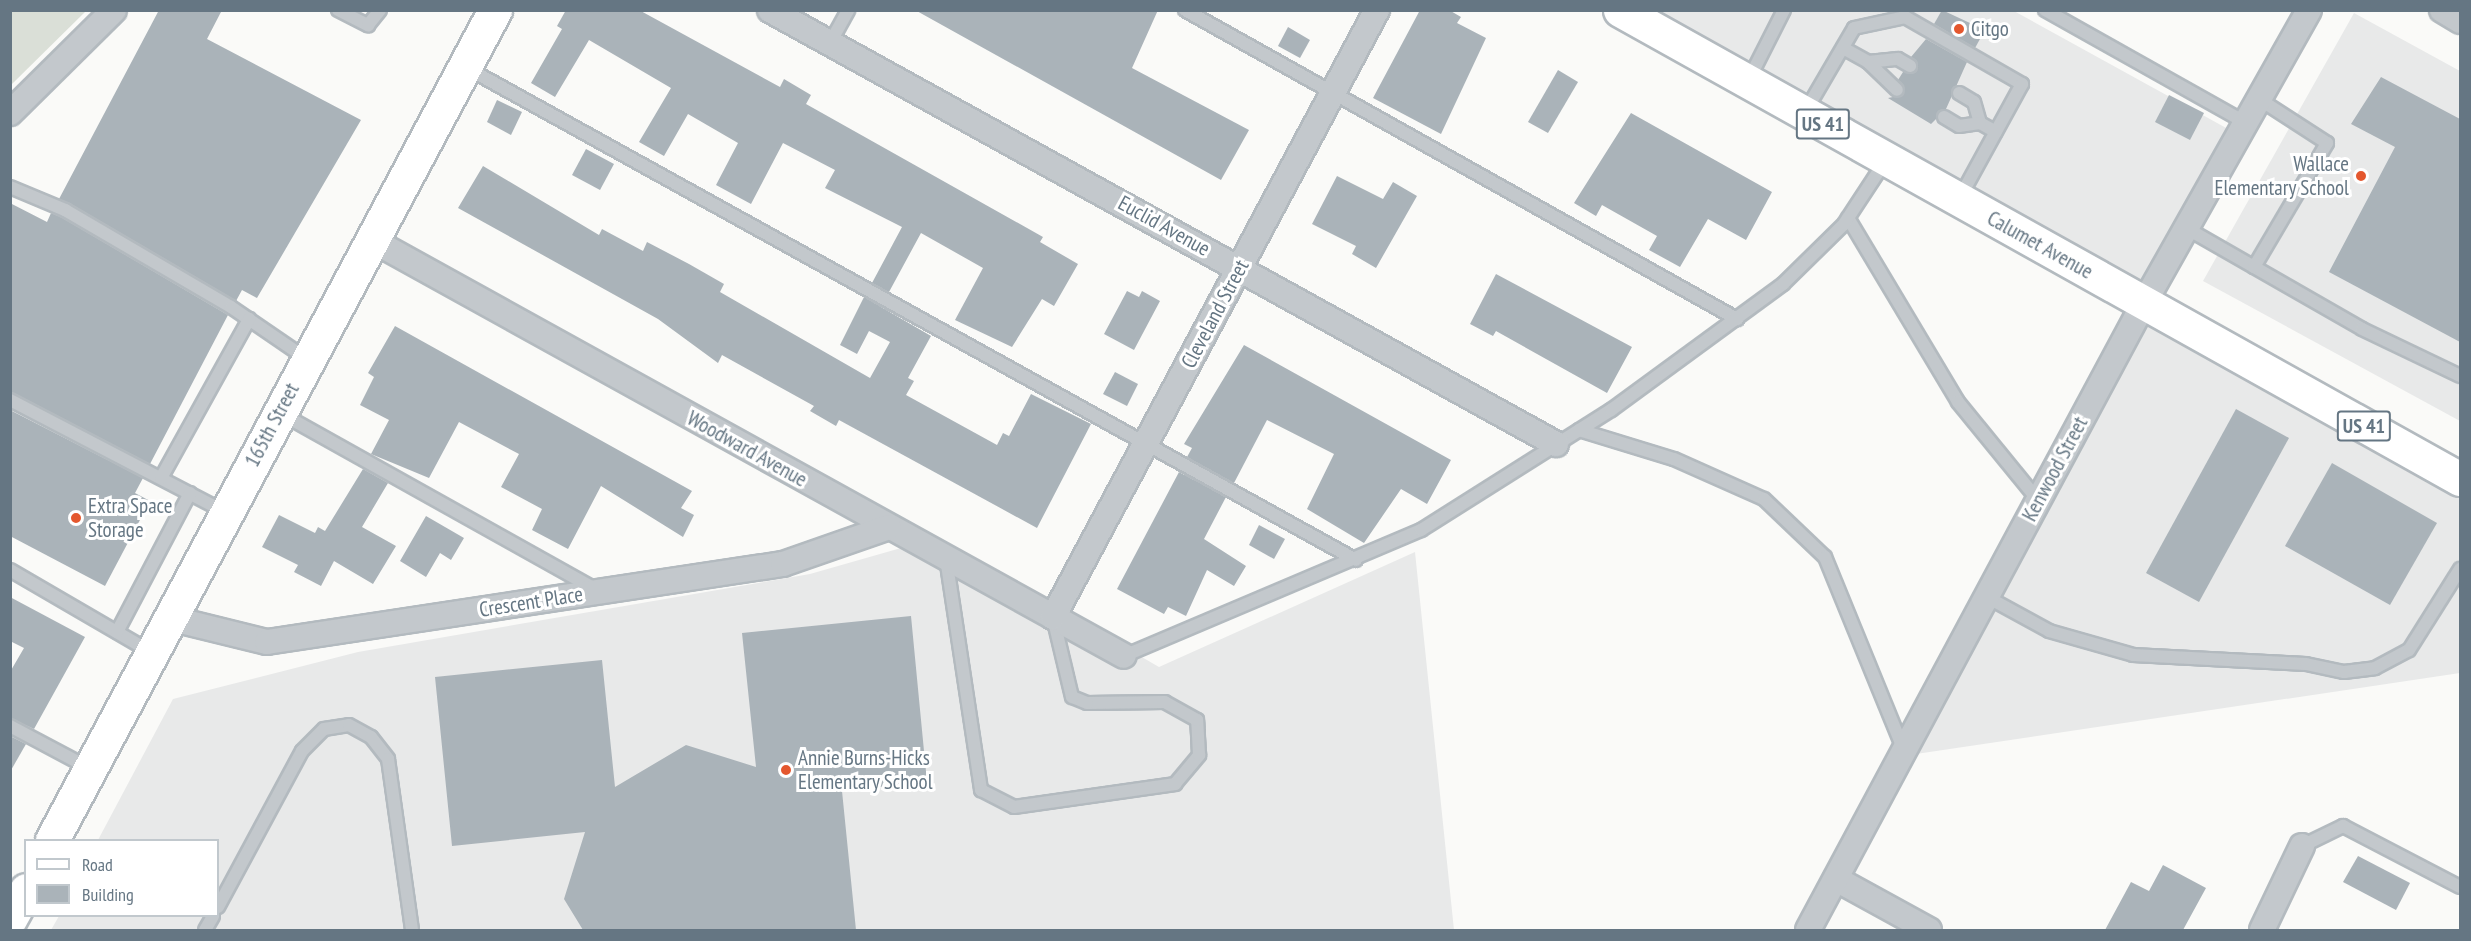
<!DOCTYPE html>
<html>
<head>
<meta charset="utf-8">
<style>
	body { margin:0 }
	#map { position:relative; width:2471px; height:941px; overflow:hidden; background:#fafaf8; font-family:"PT Sans Narrow",sans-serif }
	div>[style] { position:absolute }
	.built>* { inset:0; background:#e8e9e9 }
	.green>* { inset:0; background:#dadfd7 }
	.building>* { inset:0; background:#aab3b9 }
	.roads { filter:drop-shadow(2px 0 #b3babf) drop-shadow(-2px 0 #b3babf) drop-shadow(0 2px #b3babf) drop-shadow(0 -2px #b3babf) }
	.lane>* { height:12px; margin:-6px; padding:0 6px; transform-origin:6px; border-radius:6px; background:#c3c8cc }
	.street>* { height:24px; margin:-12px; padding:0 12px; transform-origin:12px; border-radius:12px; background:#c3c8cc }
	.secondary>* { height:33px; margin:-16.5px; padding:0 16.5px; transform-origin:16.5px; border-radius:16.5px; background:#fff }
	.primary>* { height:33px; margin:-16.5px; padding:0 16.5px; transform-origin:16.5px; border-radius:16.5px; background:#fff }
	.dots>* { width:16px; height:16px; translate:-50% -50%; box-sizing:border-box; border:3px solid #fff; border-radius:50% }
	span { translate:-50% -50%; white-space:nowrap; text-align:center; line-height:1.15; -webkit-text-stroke:6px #fff; paint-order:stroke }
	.shield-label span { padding:2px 4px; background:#fff; border:2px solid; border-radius:4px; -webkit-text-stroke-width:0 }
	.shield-label { font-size:20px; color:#657683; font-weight:700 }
	.poi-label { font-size:21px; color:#657683 }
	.left { translate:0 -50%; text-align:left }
	.right { translate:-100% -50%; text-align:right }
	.street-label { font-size:21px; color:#657683 }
	.frame { position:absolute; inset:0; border:12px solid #657683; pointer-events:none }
	.legend { position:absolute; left:24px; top:839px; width:195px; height:78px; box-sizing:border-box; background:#fff; border:2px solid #c1c8cd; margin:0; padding:8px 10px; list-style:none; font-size:18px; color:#657683 }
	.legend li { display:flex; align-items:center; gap:12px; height:30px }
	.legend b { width:30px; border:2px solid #c1c8cd }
</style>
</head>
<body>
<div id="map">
	<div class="built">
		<div style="clip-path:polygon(1629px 11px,2014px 11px,2228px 129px,2140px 293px)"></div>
		<div style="clip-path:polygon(2354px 13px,2460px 71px,2460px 421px,2203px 281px)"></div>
		<div style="clip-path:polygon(2148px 314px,2460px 489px,2460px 673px,1916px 754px)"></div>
		<div style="clip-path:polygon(936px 538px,1159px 667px,1415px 552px,1454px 930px,51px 930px,59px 916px,218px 916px,218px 840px,98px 840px,173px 699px,358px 652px,810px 574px)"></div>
	</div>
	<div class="green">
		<div style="clip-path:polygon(11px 10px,86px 10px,86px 11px,11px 85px)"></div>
	</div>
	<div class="building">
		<div style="clip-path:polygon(159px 10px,222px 10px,207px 39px,361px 120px,257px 298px,242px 290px,236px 301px,59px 199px)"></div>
		<div style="clip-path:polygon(566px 10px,639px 10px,780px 87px,784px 79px,811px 95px,806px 104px,1043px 237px,1040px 242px,1078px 264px,1054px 306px,1042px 299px,1012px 347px,955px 320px,983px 268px,921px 233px,889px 292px,872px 283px,902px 227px,825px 188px,835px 170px,783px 143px,751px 204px,716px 185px,738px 143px,688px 114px,664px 156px,639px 142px,671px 88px,589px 40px,555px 97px,531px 83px,562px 29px,557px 26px)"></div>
		<div style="clip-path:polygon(915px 10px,1158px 10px,1132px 68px,1249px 130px,1221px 180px)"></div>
		<div style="clip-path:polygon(1420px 10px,1449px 10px,1461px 17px,1457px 23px,1486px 38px,1441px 134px,1373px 98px)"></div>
		<div style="clip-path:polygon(1942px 10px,1985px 30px,1975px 48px,1934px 24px)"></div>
		<div style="clip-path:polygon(1288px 27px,1310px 40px,1300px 58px,1278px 46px)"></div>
		<div style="clip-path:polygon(1926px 39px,1967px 62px,1946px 109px,1931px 124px,1888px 98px,1903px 95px,1898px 80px,1903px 72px,1917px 71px,1911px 57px)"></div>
		<div style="clip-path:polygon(1558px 70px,1578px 82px,1548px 133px,1528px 122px)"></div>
		<div style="clip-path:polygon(2381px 77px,2460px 119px,2460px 342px,2329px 272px,2395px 147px,2351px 124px)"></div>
		<div style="clip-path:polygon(2169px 95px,2204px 113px,2190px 140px,2155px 122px)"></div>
		<div style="clip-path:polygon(497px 100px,522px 112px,511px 135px,487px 122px)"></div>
		<div style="clip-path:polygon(1631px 113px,1772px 192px,1746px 240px,1708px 219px,1680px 267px,1649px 250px,1657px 236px,1602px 205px,1596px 216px,1574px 203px)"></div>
		<div style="clip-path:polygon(586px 149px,614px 164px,600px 190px,572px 175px)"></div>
		<div style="clip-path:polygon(483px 166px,599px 235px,602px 229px,643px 251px,647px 242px,689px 264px,724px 284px,720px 292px,870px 378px,890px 342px,869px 331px,857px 354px,840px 345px,864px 297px,931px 336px,908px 378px,914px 381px,906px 395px,997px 445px,1003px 433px,1009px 436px,1031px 394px,1091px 424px,1037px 528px,839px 420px,836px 426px,810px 411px,814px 406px,722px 355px,718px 363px,658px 319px,458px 208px)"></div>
		<div style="clip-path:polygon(1337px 176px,1383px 199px,1393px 182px,1417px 196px,1376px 268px,1352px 254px,1356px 246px,1312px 224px)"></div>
		<div style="clip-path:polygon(10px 203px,47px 222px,51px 213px,61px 217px,228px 315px,150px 464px,10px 392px)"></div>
		<div style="clip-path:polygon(1496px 274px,1632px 347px,1607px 393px,1496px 331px,1493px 336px,1470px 324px)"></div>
		<div style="clip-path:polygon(1127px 291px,1139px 297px,1142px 291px,1160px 301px,1134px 350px,1104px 334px)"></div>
		<div style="clip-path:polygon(395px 326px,692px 491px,681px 508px,694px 515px,683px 537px,601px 486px,568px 549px,532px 530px,542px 509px,501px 487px,519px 454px,459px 422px,429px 478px,371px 454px,389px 420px,360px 405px,374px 377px,368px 373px)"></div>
		<div style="clip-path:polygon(1244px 345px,1451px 460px,1427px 504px,1401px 489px,1364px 543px,1307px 509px,1334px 454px,1267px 420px,1234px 483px,1187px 457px,1192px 448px,1184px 444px)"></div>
		<div style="clip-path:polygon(1115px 372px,1138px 384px,1127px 406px,1103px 394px)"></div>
		<div style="clip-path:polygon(2236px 409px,2289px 438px,2199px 602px,2146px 573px)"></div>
		<div style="clip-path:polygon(10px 410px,143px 478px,135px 493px,150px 501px,105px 586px,10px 536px)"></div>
		<div style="clip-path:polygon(2332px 463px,2437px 523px,2390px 605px,2285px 546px)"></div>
		<div style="clip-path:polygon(363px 469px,388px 483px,362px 527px,396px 546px,373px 584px,334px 561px,321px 586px,294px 572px,298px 565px,262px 547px,279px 515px,315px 533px,318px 527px,325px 531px)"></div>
		<div style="clip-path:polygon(1179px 472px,1226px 497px,1204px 539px,1246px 566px,1234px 586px,1207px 570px,1186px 616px,1168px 607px,1164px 614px,1117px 589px)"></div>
		<div style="clip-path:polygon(426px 516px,464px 538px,451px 560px,440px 553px,426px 577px,400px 561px)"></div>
		<div style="clip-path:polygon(1259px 525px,1285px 539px,1274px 559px,1249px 545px)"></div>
		<div style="clip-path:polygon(10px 597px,85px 637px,34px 729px,10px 718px,10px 672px,24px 648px,10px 641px)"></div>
		<div style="clip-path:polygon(911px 616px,927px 782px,842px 791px,856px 930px,583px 930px,564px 899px,585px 832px,452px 846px,435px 677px,602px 660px,615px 787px,686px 745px,756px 767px,742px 633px)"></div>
		<div style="clip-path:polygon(10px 736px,26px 744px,10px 772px)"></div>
		<div style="clip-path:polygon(2358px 856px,2410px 883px,2396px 910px,2343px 882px)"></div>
		<div style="clip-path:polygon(2163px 865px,2206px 888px,2183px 930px,2105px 930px,2131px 882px,2149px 891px)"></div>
	</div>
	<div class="roads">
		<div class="lane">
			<div style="left:338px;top:10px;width:34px;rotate:27deg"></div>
			<div style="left:368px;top:25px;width:19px;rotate:-51deg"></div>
			<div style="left:1185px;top:10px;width:633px;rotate:29.24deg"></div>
			<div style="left:2045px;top:10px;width:231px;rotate:29.3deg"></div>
			<div style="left:830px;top:43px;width:38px;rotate:-61deg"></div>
			<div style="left:1843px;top:48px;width:29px;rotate:29deg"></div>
			<div style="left:1868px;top:62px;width:30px;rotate:-6deg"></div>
			<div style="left:1898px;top:59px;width:14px;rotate:30deg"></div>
			<div style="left:1868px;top:62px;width:40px;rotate:44deg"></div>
			<div style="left:467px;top:68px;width:1016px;rotate:28.96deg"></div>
			<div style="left:1748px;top:81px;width:80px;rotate:-63.1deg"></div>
			<div style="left:1959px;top:93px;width:17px;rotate:31deg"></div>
			<div style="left:1974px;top:102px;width:22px;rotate:74deg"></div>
			<div style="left:1980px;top:123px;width:18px;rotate:29deg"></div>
			<div style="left:1805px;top:112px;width:97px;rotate:-59.7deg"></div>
			<div style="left:1854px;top:28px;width:52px;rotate:-12.2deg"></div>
			<div style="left:1905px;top:17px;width:135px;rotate:29.8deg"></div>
			<div style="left:2022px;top:84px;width:131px;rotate:118.7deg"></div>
			<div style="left:1944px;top:117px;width:17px;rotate:31deg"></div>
			<div style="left:1959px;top:126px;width:21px;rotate:-8deg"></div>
			<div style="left:10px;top:187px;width:60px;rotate:22.7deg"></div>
			<div style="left:65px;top:210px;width:192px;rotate:30.3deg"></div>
			<div style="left:231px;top:307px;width:92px;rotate:34.4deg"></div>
			<div style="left:1848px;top:218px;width:214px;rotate:59.1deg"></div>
			<div style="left:1958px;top:402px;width:127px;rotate:50.8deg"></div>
			<div style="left:2186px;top:228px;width:203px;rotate:29.8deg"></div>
			<div style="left:2362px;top:329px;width:109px;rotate:25.6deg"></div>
			<div style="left:2254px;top:267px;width:144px;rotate:-59.5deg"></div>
			<div style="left:2327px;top:143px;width:81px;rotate:-147.1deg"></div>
			<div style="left:10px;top:400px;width:242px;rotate:27.5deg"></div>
			<div style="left:280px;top:413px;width:361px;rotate:29.2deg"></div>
			<div style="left:1579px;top:430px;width:99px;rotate:17deg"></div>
			<div style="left:1674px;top:459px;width:98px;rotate:24deg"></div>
			<div style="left:1764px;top:499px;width:84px;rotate:43.6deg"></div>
			<div style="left:1825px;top:557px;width:209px;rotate:67.8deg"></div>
			<div style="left:161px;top:478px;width:182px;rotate:-61deg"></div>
			<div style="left:946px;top:558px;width:235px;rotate:81.4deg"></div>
			<div style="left:981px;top:790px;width:37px;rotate:27deg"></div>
			<div style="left:1014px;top:807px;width:163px;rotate:-8.1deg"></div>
			<div style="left:1175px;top:784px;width:38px;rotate:-50deg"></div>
			<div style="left:1199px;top:755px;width:35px;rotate:-93deg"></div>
			<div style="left:1197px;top:720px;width:37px;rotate:-151deg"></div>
			<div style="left:1165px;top:702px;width:78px;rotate:179.3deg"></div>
			<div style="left:1087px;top:703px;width:16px;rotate:-158deg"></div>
			<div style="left:1072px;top:697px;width:82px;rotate:-103.4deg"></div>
			<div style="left:10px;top:570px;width:163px;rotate:30.2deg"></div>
			<div style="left:1987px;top:597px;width:71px;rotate:28.7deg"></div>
			<div style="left:2049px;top:631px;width:87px;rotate:15.9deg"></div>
			<div style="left:2133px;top:655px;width:173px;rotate:3deg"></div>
			<div style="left:2306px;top:664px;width:39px;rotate:12deg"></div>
			<div style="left:2344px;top:672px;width:31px;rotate:-7deg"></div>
			<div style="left:2375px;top:668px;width:38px;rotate:-28deg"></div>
			<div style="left:2409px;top:650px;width:96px;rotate:-57.8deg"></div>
			<div style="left:117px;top:632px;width:157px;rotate:-62.3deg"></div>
			<div style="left:1124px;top:656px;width:323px;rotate:-23deg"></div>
			<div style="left:1421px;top:530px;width:225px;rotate:-32.3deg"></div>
			<div style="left:1611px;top:410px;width:213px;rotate:-36.2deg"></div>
			<div style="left:1783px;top:284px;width:86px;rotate:-44.5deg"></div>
			<div style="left:1844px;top:224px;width:77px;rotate:-56.7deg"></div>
			<div style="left:10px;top:726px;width:89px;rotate:28deg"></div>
			<div style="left:2302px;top:846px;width:46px;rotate:-26deg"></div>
			<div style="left:2343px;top:826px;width:132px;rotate:27.5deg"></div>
			<div style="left:218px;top:907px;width:177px;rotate:-61.7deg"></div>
			<div style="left:302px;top:751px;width:31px;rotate:-45deg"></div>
			<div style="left:324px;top:729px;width:25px;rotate:-9deg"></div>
			<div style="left:349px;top:725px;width:25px;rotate:29deg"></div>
			<div style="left:371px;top:737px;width:28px;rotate:52deg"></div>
			<div style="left:388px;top:759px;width:173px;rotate:82deg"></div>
			<div style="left:205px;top:930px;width:16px;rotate:-60deg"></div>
		</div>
		<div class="street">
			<div style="left:770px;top:10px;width:898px;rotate:28.91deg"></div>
			<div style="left:2442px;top:10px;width:21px;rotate:31deg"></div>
			<div style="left:10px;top:113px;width:146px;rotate:-44.7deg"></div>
			<div style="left:372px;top:240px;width:859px;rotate:28.95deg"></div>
			<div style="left:1053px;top:617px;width:688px;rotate:-61.91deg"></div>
			<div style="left:169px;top:618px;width:101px;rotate:13.8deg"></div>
			<div style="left:267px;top:642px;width:522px;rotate:-8.6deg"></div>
			<div style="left:783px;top:564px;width:112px;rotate:-19.2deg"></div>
			<div style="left:1836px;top:879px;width:106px;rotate:28.7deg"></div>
			<div style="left:1808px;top:930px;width:711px;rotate:-61.81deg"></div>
			<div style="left:2144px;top:303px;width:336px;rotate:-60.6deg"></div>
			<div style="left:2262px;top:930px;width:93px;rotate:-64.5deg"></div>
		</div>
		<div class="secondary">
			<div style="left:52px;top:840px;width:941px;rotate:-61.91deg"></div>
			<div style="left:10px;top:919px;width:33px;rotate:-61deg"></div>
		</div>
		<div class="primary">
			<div style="left:1620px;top:10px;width:962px;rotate:29.18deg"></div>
		</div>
	</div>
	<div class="dots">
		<div style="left:1959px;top:29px;background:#e4572e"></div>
		<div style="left:2361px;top:176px;background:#e4572e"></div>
		<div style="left:76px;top:518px;background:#e4572e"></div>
		<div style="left:786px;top:770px;background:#e4572e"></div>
	</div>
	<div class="shield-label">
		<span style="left:1823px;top:124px">US 41</span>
		<span style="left:2364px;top:426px">US 41</span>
	</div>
	<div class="poi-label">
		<span class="left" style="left:1971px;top:29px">Citgo</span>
		<span class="right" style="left:2349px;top:176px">Wallace<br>Elementary School</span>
		<span class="left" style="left:88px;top:518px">Extra Space<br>Storage</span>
		<span class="left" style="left:798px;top:770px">Annie Burns-Hicks<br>Elementary School</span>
	</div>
	<div class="street-label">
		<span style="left:1164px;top:226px;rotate:29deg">Euclid Avenue</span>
		<span style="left:2040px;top:245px;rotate:29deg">Calumet Avenue</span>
		<span style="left:1215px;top:314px;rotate:-62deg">Cleveland Street</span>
		<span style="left:272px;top:425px;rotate:-62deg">165th Street</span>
		<span style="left:747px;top:449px;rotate:29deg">Woodward Avenue</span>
		<span style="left:2055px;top:469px;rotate:-62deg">Kenwood Street</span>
		<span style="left:531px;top:602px;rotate:-9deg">Crescent Place</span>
	</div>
	<div class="frame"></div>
	<ul class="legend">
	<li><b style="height:8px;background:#fff"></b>Road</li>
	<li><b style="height:16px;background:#aab3b9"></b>Building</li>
	</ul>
</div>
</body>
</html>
